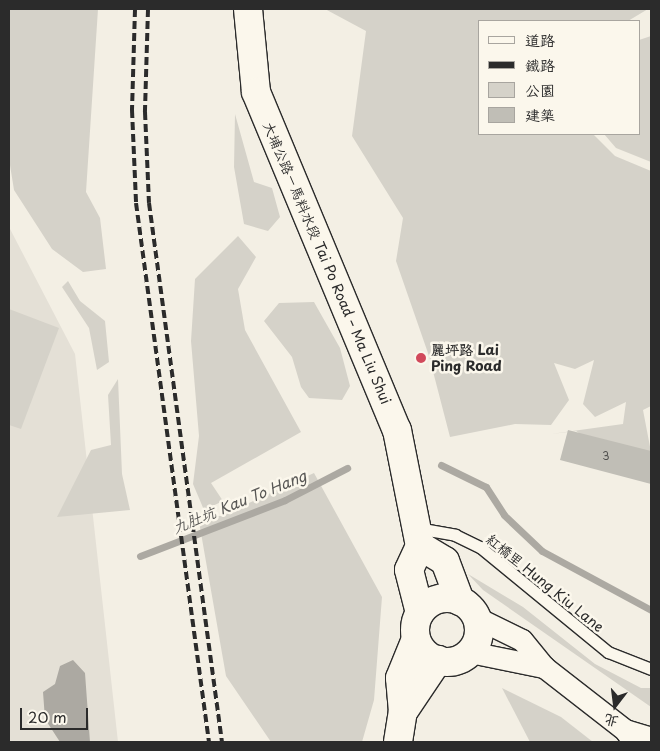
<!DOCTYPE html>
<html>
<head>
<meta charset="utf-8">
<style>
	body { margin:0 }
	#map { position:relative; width:660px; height:751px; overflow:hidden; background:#f3efe4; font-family:"Playpen Sans","LXGW WenKai TC",sans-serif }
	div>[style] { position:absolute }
	.built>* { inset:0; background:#e4e0d6 }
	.green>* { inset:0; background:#d5d2c9 }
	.water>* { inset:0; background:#aca9a2 }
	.stream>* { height:7px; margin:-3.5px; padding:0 3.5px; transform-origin:3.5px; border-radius:3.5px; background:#aca9a2 }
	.building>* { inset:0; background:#c0beb6 }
	.roads { filter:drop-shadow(1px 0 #2b2b2b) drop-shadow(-1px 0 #2b2b2b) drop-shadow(0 1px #2b2b2b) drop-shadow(0 -1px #2b2b2b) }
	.service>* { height:11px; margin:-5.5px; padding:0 5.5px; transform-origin:5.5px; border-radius:5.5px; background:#fbf7ec }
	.minor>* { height:21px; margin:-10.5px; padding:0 10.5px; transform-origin:10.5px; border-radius:10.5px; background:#fbf7ec }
	.secondary>* { height:28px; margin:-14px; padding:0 14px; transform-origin:14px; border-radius:14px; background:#fbf7ec }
	.secondary>.ring { margin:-14px; padding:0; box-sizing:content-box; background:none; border:28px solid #fbf7ec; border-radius:50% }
	.rail>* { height:4px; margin-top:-2px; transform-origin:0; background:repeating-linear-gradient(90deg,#2b2b2b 0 8px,transparent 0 12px) }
	.dots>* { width:14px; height:14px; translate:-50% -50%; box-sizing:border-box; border:2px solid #fbf7ec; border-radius:50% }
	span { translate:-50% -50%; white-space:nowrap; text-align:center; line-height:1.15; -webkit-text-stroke:5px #fbf7ec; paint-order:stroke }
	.number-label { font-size:11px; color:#50504e }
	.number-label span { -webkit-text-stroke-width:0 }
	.street-label { font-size:14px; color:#2b2b2b }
	.poi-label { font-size:14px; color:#2b2b2b; font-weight:700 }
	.left { translate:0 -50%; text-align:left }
	.water-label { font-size:15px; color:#585755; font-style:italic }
	.frame { position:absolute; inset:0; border:10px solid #2b2b2b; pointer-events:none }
	.legend { position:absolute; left:478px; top:20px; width:162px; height:115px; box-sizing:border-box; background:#fbf7ec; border:1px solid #a8a59f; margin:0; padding:6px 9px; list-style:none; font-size:15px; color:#2b2b2b }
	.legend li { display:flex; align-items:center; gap:10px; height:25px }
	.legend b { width:25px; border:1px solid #a8a59f }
	.north { position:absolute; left:590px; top:681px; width:50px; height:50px; -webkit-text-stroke:4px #fbf7ec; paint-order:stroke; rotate:195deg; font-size:14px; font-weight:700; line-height:20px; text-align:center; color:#2b2b2b }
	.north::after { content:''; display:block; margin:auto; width:18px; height:22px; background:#2b2b2b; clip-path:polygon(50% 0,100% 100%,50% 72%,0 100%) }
	.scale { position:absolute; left:20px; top:708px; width:68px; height:22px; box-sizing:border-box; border:2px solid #2b2b2b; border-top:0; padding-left:6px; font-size:15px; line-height:18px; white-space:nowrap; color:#2b2b2b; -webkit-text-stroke:4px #fbf7ec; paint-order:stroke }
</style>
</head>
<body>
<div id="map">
	<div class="built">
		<div style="clip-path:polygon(9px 227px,75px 354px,118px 742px,9px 742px)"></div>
	</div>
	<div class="green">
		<div style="clip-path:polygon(9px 9px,98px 9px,86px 192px,100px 218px,106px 269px,83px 272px,52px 249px,14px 190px,9px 159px)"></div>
		<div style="clip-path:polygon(325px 9px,648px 9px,628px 21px,479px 21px,479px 134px,593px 134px,615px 156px,651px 171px,651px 406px,643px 410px,651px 452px,587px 439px,576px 431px,551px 434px,623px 424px,626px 402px,595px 417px,583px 404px,594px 360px,575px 369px,554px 363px,569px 400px,551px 425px,515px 424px,450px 437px,429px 356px,396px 261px,403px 218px,352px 136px,366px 31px)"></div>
		<div style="clip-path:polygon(651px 36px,651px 162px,616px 148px,604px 134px,639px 134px,639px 40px)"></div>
		<div style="clip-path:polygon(235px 114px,254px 182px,272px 188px,280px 217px,268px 231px,244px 224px,234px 167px)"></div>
		<div style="clip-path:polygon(238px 236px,256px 257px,238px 289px,245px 330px,301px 432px,211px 483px,223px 501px,204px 510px,193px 484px,199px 436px,191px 341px,195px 279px)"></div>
		<div style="clip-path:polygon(68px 281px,80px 301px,105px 321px,109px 362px,97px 370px,89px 328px,62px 287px)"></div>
		<div style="clip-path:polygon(314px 302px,340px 348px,350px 386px,342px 400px,309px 398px,301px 387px,292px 357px,264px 321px,279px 303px)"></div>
		<div style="clip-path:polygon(9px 309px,59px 328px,21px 429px,9px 425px)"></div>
		<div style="clip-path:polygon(118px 379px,122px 474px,130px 510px,57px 517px,91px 450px,111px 445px,108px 395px)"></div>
		<div style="clip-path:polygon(314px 473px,382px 597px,374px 700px,362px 742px,271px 742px,226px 676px,198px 516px,221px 516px)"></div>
		<div style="clip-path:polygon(468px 574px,523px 607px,595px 664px,641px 688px,651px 688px,651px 707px,483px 590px)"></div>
		<div style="clip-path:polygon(502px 688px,561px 717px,593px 742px,530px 742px)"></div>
	</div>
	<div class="water">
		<div style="clip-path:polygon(73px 660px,85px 673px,90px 742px,60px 742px,45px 719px,43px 692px,55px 684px,60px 666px)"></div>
	</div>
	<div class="stream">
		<div style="left:441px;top:465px;width:50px;rotate:26.1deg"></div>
		<div style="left:486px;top:487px;width:33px;rotate:57deg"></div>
		<div style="left:504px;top:515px;width:52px;rotate:43.5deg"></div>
		<div style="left:542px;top:551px;width:124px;rotate:28.4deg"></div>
		<div style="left:140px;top:556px;width:155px;rotate:-21.1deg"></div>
		<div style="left:285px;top:500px;width:70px;rotate:-27.3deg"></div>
	</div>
	<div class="building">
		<div style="clip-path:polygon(568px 430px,651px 451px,651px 484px,560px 460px)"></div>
	</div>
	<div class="roads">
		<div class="service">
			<div style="left:417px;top:528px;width:39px;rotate:10deg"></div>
			<div style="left:455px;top:535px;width:28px;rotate:26deg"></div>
			<div style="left:480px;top:547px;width:166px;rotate:39.4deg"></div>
			<div style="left:608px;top:652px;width:46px;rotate:21.6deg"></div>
		</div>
		<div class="minor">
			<div style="left:477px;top:618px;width:50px;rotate:26.1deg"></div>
			<div style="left:522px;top:640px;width:35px;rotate:51deg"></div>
			<div style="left:544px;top:667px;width:103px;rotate:37.9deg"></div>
			<div style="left:625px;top:730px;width:14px;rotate:56deg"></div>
			<div style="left:470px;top:652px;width:76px;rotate:11.5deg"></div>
			<div style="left:625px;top:730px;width:27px;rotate:17deg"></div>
		</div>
		<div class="secondary">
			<div style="left:248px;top:9px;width:83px;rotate:84.5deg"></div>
			<div style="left:256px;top:92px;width:366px;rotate:67.4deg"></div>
			<div style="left:397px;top:430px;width:118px;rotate:78.8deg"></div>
			<div style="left:420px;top:546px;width:26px;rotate:115deg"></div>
			<div style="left:409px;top:570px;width:44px;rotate:75.7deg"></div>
			<div style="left:420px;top:546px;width:29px;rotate:31deg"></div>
			<div style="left:445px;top:561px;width:43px;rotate:69.4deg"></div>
			<div class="ring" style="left:415px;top:598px;width:36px;height:36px"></div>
			<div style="left:403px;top:712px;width:63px;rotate:-56.1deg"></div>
			<div style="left:398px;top:742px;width:30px;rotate:-81deg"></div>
			<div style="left:403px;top:712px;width:34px;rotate:-95deg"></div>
			<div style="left:400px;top:678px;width:42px;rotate:-67.7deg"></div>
		</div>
	</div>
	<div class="rail">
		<div style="left:135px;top:9px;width:101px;rotate:91.7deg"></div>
		<div style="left:132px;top:110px;width:93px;rotate:87.5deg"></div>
		<div style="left:136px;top:203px;width:544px;rotate:82.29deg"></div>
		<div style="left:148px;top:9px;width:103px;rotate:91.7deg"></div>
		<div style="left:145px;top:112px;width:91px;rotate:87.5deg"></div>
		<div style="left:149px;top:203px;width:544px;rotate:82.29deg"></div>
	</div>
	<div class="dots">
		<div style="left:421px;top:358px;background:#d1495b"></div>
	</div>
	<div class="number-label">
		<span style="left:606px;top:456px">3</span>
	</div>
	<div class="street-label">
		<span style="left:327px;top:263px;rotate:67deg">大埔公路－馬料水段 Tai Po Road – Ma Liu Shui</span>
		<span style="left:545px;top:583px;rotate:39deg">紅橋里 Hung Kiu Lane</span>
	</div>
	<div class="poi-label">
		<span class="left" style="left:431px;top:358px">麗坪路 Lai<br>Ping Road</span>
	</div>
	<div class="water-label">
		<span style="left:239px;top:501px;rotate:-22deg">九肚坑 Kau To Hang</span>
	</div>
	<div class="frame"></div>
	<ul class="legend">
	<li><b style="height:6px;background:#fbf7ec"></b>道路</li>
	<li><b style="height:6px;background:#2b2b2b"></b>鐵路</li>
	<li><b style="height:14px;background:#d5d2c9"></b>公園</li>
	<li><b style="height:14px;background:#c0beb6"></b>建築</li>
	</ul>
	<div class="north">北</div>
	<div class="scale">20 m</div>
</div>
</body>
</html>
